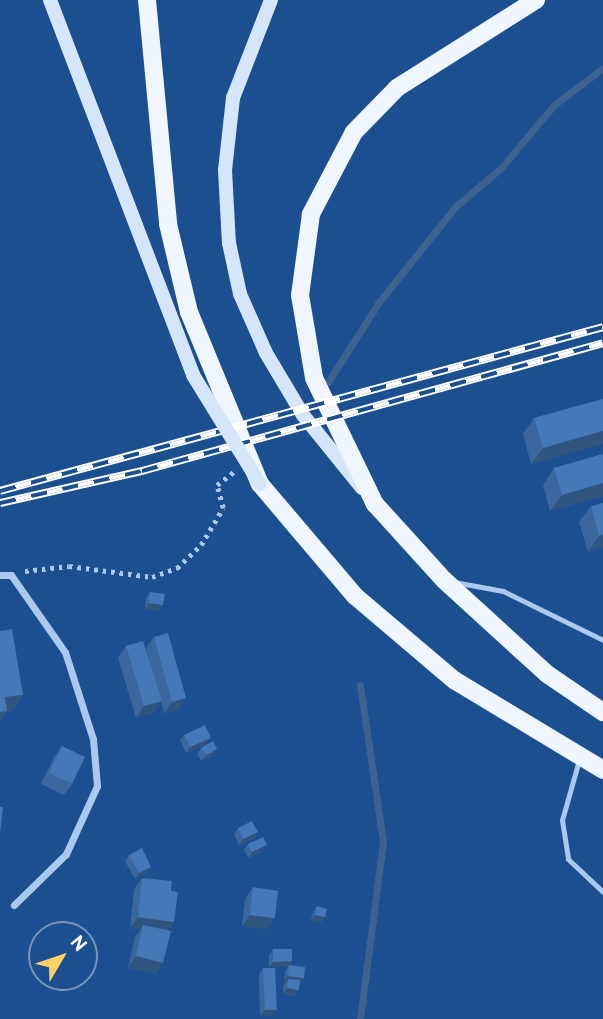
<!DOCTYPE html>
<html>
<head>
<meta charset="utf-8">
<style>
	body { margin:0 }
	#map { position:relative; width:603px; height:1019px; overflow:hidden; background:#1b4f8f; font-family:Overpass,sans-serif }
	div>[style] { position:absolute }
	.stream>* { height:7px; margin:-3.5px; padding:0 3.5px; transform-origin:3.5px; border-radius:3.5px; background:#3c6290 }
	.path>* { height:4.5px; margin-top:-2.25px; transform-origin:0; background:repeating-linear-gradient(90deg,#a9c9ee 0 3.5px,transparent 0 8.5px) }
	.service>* { height:5px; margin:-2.5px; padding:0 2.5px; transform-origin:2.5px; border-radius:2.5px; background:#a9c9ee }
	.minor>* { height:7px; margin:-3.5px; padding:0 3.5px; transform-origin:3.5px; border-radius:3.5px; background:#a9c9ee }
	.secondary>* { height:14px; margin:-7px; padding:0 7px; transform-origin:7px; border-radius:7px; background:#d6e6fa }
	.primary>* { height:18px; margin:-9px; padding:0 9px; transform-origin:9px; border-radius:9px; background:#f0f6ff }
	.rail>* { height:8px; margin-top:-4px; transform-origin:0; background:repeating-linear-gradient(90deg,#1b4f8f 0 16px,#fff 0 32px); box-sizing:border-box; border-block:2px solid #fff }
	.secondary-bridge>* { height:14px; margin:-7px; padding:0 7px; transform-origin:7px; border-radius:7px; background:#d6e6fa }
	.wall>* { inset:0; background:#3a679d }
	.shaded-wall>* { inset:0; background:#305480 }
	.building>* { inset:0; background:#4478b7 }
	span { translate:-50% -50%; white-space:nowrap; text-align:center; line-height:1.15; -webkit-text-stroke:6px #1b4f8f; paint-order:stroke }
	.north { position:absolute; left:28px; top:921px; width:70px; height:70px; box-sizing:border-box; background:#1b4f8f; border:2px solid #7695bc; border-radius:50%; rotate:51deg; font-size:19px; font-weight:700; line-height:28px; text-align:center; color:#fff }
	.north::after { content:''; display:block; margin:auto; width:24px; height:32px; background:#ffd166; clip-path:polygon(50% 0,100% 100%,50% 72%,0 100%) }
</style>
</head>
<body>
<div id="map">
	<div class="stream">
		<div style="left:328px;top:382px;width:95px;rotate:-57.5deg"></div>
		<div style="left:379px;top:302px;width:122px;rotate:-51.3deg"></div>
		<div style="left:455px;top:207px;width:60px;rotate:-40.3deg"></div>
		<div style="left:501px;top:168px;width:82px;rotate:-49.9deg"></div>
		<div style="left:554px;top:105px;width:61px;rotate:-37.1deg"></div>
		<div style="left:360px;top:1019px;width:179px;rotate:-82.6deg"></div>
		<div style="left:383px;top:841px;width:158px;rotate:-98.4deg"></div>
	</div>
	<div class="path">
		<div style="left:25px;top:571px;width:44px;rotate:-6.5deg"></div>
		<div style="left:69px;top:566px;width:84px;rotate:7.5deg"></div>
		<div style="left:152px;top:577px;width:27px;rotate:-20deg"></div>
		<div style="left:177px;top:568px;width:33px;rotate:-44deg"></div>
		<div style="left:201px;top:545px;width:43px;rotate:-59.3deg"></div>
		<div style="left:223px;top:508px;width:24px;rotate:-105deg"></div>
		<div style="left:217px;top:485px;width:23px;rotate:-38deg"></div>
	</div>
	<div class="service">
		<div style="left:454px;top:582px;width:50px;rotate:10.4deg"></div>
		<div style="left:503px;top:591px;width:111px;rotate:26.1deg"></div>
		<div style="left:579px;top:760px;width:62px;rotate:105.8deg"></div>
		<div style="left:562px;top:820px;width:39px;rotate:81deg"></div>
		<div style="left:568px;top:859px;width:48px;rotate:43.3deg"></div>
	</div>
	<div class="minor">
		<div style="left:0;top:575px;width:11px"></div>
		<div style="left:11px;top:575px;width:94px;rotate:55deg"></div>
		<div style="left:65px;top:652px;width:91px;rotate:72.2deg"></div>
		<div style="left:93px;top:739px;width:47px;rotate:85.1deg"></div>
		<div style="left:97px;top:786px;width:75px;rotate:114.5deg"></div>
		<div style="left:66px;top:854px;width:73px;rotate:135.6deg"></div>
	</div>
	<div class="secondary">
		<div style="left:271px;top:0;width:105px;rotate:111.2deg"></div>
		<div style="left:233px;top:98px;width:72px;rotate:96.3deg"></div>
		<div style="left:225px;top:170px;width:73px;rotate:86.9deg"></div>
		<div style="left:229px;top:243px;width:52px;rotate:77.8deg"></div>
		<div style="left:240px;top:294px;width:64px;rotate:66.2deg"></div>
		<div style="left:266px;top:353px;width:72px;rotate:59.2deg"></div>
		<div style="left:303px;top:415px;width:94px;rotate:51.1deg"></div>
	</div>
	<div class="primary">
		<div style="left:147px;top:0;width:225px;rotate:84.6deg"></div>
		<div style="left:168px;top:224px;width:90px;rotate:76.6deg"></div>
		<div style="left:189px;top:312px;width:186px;rotate:67.6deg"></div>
		<div style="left:260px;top:484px;width:147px;rotate:49.7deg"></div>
		<div style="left:355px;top:596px;width:130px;rotate:40.3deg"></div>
		<div style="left:454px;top:680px;width:174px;rotate:31.1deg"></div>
		<div style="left:536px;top:0;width:165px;rotate:147.7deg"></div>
		<div style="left:397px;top:88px;width:62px;rotate:134.3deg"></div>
		<div style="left:354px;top:132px;width:93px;rotate:117.7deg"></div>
		<div style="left:311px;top:214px;width:82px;rotate:97.7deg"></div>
		<div style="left:300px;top:295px;width:84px;rotate:80.4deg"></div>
		<div style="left:314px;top:378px;width:140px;rotate:64.2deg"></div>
		<div style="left:375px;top:504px;width:103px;rotate:47.8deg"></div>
		<div style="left:444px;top:580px;width:139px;rotate:42.4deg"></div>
		<div style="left:547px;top:674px;width:68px;rotate:34.2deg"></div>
	</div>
	<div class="rail">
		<div style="left:0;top:491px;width:625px;rotate:-15.21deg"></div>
		<div style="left:0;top:503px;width:146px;rotate:-12.7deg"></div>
		<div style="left:142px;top:471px;width:478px;rotate:-15.5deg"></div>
	</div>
	<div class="secondary-bridge">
		<div style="left:50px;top:0;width:401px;rotate:69.1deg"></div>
		<div style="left:193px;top:375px;width:128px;rotate:58.4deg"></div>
	</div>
	<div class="wall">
		<div style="clip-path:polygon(603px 399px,531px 464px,523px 434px,534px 418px)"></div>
		<div style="clip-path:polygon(603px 454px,603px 496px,550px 511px,543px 485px,554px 468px)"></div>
		<div style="clip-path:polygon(591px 506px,603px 547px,588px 552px,579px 522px)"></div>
		<div style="clip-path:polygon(150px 592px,163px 605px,159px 611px,145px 609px,146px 598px)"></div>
		<div style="clip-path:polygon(154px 637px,178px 710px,164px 713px,161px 702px,154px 712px,136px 718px,118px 658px,126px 646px,150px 664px,146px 648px)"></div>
		<div style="clip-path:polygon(184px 735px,207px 744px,186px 753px,180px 740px)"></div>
		<div style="clip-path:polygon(62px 746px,72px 784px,64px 795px,41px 784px,54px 757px)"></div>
		<div style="clip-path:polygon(201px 748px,217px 749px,213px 755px,201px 761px,197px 754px)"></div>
		<div style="clip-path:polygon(238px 828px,254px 838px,239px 845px,234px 834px)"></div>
		<div style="clip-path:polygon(248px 844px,263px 851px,248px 858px,244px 850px)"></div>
		<div style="clip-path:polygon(129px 855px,147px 873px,135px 879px,125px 861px)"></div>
		<div style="clip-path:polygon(142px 878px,171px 891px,174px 922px,168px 931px,156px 974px,128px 968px,135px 937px,140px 930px,130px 928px,134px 889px)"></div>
		<div style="clip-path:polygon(253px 887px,275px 918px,267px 929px,242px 926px,245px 899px)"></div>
		<div style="clip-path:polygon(317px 906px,321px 923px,311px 920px,313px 912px)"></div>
		<div style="clip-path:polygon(273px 949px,292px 961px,289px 965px,304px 978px,300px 983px,295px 996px,283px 994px,284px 984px,286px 982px,284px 981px,285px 971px,288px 967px,269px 967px,269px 955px)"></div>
		<div style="clip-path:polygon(263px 968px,273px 1016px,260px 1016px,259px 974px)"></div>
	</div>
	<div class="shaded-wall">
		<div style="clip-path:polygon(603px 431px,603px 444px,531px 464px,543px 448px)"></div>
		<div style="clip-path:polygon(603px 483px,603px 496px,550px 511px,562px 495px)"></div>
		<div style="clip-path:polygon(603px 534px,603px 547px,588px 552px,599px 536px)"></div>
		<div style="clip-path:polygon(149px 603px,163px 605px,159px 611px,145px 609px)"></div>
		<div style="clip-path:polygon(23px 695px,12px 711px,7px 712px,0 721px,0 705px,5px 697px)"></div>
		<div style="clip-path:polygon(186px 698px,178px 710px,164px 713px,172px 702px)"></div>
		<div style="clip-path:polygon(162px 701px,154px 712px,136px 718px,144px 706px)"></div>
		<div style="clip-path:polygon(211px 738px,207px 744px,186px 753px,190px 747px)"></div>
		<div style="clip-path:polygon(217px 749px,213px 755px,201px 761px,206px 755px)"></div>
		<div style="clip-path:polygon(258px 832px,254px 838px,239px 845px,243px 839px)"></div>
		<div style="clip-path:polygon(267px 845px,263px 851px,248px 858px,252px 852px)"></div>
		<div style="clip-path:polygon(151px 867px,147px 873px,135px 879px,139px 873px)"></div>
		<div style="clip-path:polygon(250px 915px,275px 918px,267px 929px,242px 926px)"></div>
		<div style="clip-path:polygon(315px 915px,325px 917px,321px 923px,311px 920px)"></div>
		<div style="clip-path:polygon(138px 917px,174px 922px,167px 933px,143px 925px,140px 930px,130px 928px)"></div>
		<div style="clip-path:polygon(136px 956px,163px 963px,156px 974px,128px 968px)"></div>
		<div style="clip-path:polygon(292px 961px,288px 967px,269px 967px,273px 962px)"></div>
		<div style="clip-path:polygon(288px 976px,304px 978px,300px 984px,288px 979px,286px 982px,284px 981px)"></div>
		<div style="clip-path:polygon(287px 988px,299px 990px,295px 996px,283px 994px)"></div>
		<div style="clip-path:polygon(265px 1010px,277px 1010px,273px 1016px,260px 1016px)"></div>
	</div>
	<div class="building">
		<div style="clip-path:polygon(603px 399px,603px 431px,543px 448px,534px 418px)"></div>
		<div style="clip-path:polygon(603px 454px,603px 483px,562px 495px,554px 468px)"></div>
		<div style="clip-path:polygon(603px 503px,603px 534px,599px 536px,591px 506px)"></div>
		<div style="clip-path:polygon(150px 592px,165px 594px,163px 605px,149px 603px)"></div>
		<div style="clip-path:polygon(12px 629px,23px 695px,5px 697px,7px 711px,0 712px,0 631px)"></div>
		<div style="clip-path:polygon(168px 633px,186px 698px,172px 702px,154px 637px)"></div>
		<div style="clip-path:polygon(143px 641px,162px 701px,144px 706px,126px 646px)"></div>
		<div style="clip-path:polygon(205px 725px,211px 738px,190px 747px,184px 735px)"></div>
		<div style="clip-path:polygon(213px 741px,217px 749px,206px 755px,201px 748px)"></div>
		<div style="clip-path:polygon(62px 746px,85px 757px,72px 784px,49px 773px)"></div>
		<div style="clip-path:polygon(0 807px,3px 807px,0 833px)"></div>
		<div style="clip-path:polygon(252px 821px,258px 832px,243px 839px,238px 828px)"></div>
		<div style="clip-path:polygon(263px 837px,267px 845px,252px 852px,248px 844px)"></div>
		<div style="clip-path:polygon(142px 848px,151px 867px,139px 873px,129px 855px)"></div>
		<div style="clip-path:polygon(142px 878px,172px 881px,171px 891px,178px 892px,174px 922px,138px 917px)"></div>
		<div style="clip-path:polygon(253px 887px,278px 891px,275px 918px,250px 915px)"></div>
		<div style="clip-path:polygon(317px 906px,327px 909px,325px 917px,315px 915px)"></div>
		<div style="clip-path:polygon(143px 925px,171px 931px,163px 963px,136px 956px)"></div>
		<div style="clip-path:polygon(273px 949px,292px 949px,292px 961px,273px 962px)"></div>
		<div style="clip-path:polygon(289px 965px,305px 967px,304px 978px,288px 976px)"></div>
		<div style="clip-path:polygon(263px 968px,275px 968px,277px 1010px,265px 1010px)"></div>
		<div style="clip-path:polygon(288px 979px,300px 980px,299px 990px,287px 988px)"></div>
	</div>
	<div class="north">N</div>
</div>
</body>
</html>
